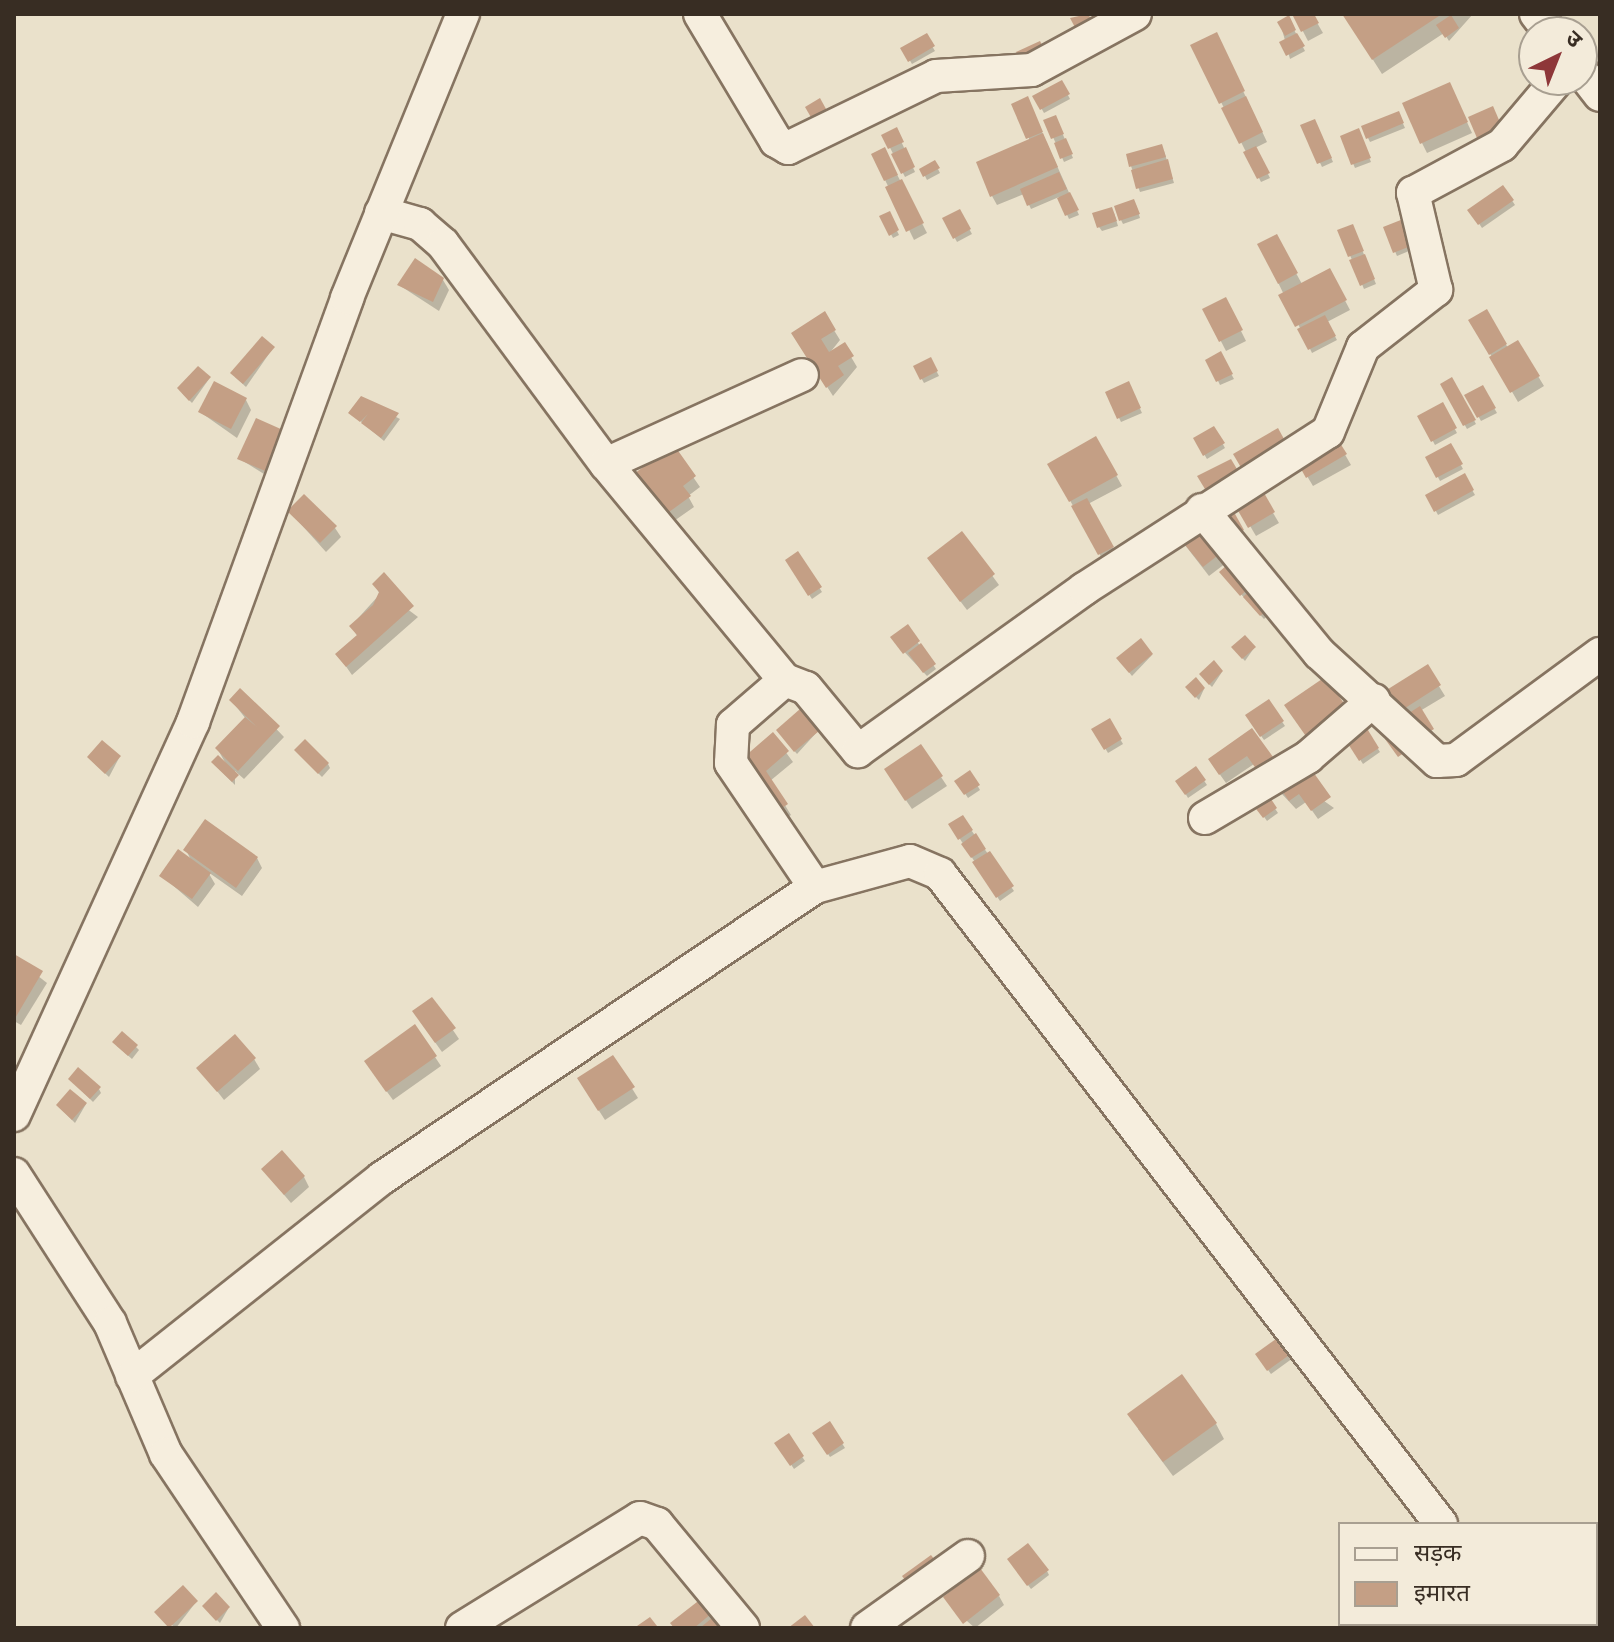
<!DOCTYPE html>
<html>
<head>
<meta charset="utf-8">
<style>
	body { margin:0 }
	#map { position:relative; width:1614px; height:1642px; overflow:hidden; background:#eae1cb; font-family:Spectral,"Noto Sans Devanagari",serif }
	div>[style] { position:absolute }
	.shadow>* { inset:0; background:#0003 }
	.building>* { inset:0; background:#c49f85 }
	.roads { filter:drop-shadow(2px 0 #867461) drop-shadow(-2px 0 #867461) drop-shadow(0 2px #867461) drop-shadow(0 -2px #867461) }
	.minor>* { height:32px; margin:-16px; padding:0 16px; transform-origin:16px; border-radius:16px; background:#f6eede }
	span { translate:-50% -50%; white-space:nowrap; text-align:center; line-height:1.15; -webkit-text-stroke:7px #f3ebda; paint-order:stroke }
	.frame { position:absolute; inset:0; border:16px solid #382d23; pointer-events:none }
	.legend { position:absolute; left:1338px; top:1522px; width:260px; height:104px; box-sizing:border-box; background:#f3ebda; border:2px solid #a89f91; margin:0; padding:10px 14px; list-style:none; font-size:24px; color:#382d23 }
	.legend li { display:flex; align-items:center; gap:16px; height:40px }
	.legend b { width:40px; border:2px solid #a89f91 }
	.north { position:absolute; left:1518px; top:16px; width:80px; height:80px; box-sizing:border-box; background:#f3ebda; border:2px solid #a89f91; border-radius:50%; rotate:43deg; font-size:22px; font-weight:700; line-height:32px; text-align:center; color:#382d23 }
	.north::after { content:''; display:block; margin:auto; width:28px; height:36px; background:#8e3739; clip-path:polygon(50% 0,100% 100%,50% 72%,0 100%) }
</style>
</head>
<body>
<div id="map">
	<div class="shadow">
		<div style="clip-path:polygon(1294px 14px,1312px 14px,1323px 33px,1308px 41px)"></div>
		<div style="clip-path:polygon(1344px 14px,1473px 14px,1449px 41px,1444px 33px,1382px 74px)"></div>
		<div style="clip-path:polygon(1288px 18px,1305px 51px,1290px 59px,1280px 22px)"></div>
		<div style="clip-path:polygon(926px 36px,935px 51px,912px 64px,903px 49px)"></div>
		<div style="clip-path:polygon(1221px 44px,1267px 142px,1255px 148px,1270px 178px,1261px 182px,1193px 46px)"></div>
		<div style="clip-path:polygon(1061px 82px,1070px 99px,1044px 113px,1035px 97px)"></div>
		<div style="clip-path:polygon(1454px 94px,1472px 133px,1427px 153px,1422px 143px)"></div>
		<div style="clip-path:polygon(1029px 103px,1079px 215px,1069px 219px,1059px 197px,1031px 209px,1024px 194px,997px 205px,992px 196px,1029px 141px)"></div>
		<div style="clip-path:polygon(1398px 113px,1405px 128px,1370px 142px,1368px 138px)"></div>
		<div style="clip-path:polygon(1046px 121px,1057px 121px,1073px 158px,1064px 162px)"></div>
		<div style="clip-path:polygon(1317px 125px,1333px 162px,1322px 167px,1303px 126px)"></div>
		<div style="clip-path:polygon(896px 130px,915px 172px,905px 177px,884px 136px)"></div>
		<div style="clip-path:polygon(1360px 135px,1371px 162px,1355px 168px,1342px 137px)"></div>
		<div style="clip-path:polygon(884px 149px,927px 233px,914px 240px,873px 155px)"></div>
		<div style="clip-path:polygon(1164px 151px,1174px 183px,1140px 192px,1131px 166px)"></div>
		<div style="clip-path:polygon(935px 163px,940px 173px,927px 180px,922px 170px)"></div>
		<div style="clip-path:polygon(1503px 187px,1515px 205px,1482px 228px,1470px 210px)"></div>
		<div style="clip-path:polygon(1136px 205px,1140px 218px,1123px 224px,1121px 220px)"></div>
		<div style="clip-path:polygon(959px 211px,972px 234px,957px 242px,945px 219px)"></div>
		<div style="clip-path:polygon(1114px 213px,1118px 226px,1102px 231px,1099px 227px)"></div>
		<div style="clip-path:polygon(889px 214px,899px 235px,893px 238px,882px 217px)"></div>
		<div style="clip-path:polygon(1385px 228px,1421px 246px,1397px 256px)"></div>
		<div style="clip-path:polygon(1354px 230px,1376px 284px,1364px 289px,1340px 231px)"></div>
		<div style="clip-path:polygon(1276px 237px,1302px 284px,1329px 270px,1350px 310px,1327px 322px,1337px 340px,1312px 353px,1260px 245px)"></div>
		<div style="clip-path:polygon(443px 280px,449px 290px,439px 311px,399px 285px)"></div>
		<div style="clip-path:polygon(1230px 309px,1246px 341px,1226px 351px,1205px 310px)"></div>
		<div style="clip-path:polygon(1486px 311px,1508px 348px,1518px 343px,1544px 386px,1518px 402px,1471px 321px)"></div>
		<div style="clip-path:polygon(824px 314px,840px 340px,828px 355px,844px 345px,857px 367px,833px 396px,799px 343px)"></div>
		<div style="clip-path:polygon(273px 348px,246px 387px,235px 377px)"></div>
		<div style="clip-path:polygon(1220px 354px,1234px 379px,1220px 385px,1208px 360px)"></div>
		<div style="clip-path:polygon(930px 359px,939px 376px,924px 383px,915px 367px)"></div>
		<div style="clip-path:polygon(209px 379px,192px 403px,182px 393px)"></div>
		<div style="clip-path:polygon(1452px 380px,1476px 424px,1467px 429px,1442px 385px)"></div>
		<div style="clip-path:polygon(1128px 384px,1142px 413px,1121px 422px,1107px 393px)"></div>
		<div style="clip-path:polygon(1482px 387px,1497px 413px,1481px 421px,1467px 396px)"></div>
		<div style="clip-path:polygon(361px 399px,400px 419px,384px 441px,351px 413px)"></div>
		<div style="clip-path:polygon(246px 400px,251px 410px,237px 438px,200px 412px)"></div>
		<div style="clip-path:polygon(1442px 405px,1457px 433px,1435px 445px,1420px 417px)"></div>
		<div style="clip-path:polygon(257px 420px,280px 484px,240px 459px)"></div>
		<div style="clip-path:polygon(1214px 428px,1225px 448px,1207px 459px,1195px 439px)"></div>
		<div style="clip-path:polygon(1096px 439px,1122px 486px,1088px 504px,1118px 557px,1105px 564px,1050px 464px)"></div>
		<div style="clip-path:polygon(1336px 439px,1351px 465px,1313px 486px,1298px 461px)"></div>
		<div style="clip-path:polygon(1450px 445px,1463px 469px,1440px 481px,1428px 458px)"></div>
		<div style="clip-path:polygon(673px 448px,700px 487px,688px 496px,694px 507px,664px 528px)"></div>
		<div style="clip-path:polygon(1464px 476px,1475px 495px,1438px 515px,1428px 496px)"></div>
		<div style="clip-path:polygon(1259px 489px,1279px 523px,1256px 536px,1236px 502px)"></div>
		<div style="clip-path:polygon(290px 512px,335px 528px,341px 537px,326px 552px)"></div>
		<div style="clip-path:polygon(962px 534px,999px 585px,967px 610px,935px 568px)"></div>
		<div style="clip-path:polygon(1185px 545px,1225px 550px,1230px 560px,1209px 576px)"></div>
		<div style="clip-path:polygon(798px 554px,822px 592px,812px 599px,787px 560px)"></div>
		<div style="clip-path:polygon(1234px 562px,1273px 611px,1264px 619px,1224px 576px)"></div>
		<div style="clip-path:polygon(374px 584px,418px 617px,352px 675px,338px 655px,358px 637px,351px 626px,380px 594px)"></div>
		<div style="clip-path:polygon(907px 627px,936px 669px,927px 676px,895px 642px)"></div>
		<div style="clip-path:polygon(1254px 648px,1245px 661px,1236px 651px)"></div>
		<div style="clip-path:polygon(1152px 655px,1132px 676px,1121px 662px)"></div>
		<div style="clip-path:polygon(1427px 667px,1445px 696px,1420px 711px,1434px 734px,1425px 740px,1388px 692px)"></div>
		<div style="clip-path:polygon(1222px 672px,1212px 687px,1204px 679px)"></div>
		<div style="clip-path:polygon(1204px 689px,1199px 700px,1190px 691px)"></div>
		<div style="clip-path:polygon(240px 691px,284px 737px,244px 779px,235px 771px,235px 785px,213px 763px,226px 764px,217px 748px,246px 719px,231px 700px)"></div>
		<div style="clip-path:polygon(1268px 701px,1285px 726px,1264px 740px,1247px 716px)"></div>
		<div style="clip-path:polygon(1109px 720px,1123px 744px,1108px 753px,1094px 729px)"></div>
		<div style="clip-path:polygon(1362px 725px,1380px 752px,1363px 764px,1345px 736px)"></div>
		<div style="clip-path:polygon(1252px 730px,1279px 769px,1334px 808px,1318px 819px,1306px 802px,1296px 809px,1254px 764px,1226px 783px,1216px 769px)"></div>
		<div style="clip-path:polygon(817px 732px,797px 754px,781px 735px)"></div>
		<div style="clip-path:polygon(773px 735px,793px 762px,770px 781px,791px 815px,777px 824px,744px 774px)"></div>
		<div style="clip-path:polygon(299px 754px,328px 764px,330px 768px,322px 777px)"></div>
		<div style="clip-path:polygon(119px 758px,109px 777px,92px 761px)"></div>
		<div style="clip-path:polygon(1196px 769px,1207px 785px,1188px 798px,1178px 781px)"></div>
		<div style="clip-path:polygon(970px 773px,980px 790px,968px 798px,957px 781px)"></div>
		<div style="clip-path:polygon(941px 777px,947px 786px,912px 809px,892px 780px)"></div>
		<div style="clip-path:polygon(1264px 793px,1278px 813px,1267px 821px,1253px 801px)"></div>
		<div style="clip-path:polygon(962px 817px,1014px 891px,1000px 901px,951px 825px)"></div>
		<div style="clip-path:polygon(186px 850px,257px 858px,262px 868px,242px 896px,208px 872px,215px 884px,198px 907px,162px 876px,192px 862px)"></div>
		<div style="clip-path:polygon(14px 957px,47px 983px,21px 1025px,14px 1021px)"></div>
		<div style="clip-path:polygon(432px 999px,459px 1039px,442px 1052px,420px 1021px)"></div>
		<div style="clip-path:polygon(122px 1033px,139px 1050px,132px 1059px,117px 1046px)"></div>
		<div style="clip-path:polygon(435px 1057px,441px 1066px,393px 1100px,372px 1071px)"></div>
		<div style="clip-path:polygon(613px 1058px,638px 1098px,605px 1120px,585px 1089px)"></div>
		<div style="clip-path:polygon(254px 1059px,260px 1069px,224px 1100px,199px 1068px)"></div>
		<div style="clip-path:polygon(70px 1079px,99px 1089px,101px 1093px,93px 1102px)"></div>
		<div style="clip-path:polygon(86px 1104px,75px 1123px,58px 1106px)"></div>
		<div style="clip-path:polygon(263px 1170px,304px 1177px,309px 1187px,291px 1203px)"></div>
		<div style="clip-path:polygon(1280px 1339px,1293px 1358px,1271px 1374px,1260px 1359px)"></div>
		<div style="clip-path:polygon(829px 1423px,845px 1448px,830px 1457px,814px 1433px)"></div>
		<div style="clip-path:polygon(1216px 1424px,1224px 1439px,1173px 1476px,1138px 1429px)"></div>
		<div style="clip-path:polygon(788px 1436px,805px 1461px,794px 1469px,777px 1443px)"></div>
		<div style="clip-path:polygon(1012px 1564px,1047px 1571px,1049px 1575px,1031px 1589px)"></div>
		<div style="clip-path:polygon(999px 1596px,1004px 1605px,975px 1628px,951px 1607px)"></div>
		<div style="clip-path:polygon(705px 1598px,729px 1628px,675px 1628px)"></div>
		<div style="clip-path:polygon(196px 1602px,176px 1628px,159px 1616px)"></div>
		<div style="clip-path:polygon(228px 1609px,220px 1623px,207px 1610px)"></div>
	</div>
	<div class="building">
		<div style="clip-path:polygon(1088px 14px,1095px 26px,1079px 35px,1070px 18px)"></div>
		<div style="clip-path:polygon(1292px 14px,1314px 14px,1319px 23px,1301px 32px)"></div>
		<div style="clip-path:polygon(1342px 14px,1442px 14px,1372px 60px)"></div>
		<div style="clip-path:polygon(1289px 15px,1296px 30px,1285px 36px,1277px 22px)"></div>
		<div style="clip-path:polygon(1451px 15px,1459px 28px,1445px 38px,1436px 25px)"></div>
		<div style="clip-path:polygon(1217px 32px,1245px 91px,1219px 104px,1190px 45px)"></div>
		<div style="clip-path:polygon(927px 33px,935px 46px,908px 62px,900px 48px)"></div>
		<div style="clip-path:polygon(1297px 33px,1305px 46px,1286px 56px,1279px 42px)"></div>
		<div style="clip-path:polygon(1040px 41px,1048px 57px,1025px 69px,1016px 52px)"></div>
		<div style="clip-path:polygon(1062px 80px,1070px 94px,1040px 110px,1032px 96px)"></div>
		<div style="clip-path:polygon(1450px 82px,1468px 122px,1420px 144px,1402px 103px)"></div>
		<div style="clip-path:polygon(1028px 96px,1043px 132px,1026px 139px,1011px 104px)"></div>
		<div style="clip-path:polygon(1246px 96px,1263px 132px,1239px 144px,1221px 108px)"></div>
		<div style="clip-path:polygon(820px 98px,831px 118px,816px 126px,805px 107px)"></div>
		<div style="clip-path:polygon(1493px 106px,1502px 127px,1477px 138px,1468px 117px)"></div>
		<div style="clip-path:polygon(1399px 111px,1404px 123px,1366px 139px,1361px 126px)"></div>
		<div style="clip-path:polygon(1056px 115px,1064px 134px,1051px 139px,1043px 120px)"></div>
		<div style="clip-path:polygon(1315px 119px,1332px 158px,1317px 164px,1300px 125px)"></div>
		<div style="clip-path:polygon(897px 127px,904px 142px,888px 149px,881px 135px)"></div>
		<div style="clip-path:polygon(1359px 128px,1371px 158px,1351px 165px,1340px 136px)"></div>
		<div style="clip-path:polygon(1043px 133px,1058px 167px,990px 197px,976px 162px)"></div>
		<div style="clip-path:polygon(1066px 138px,1073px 154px,1060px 159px,1054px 143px)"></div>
		<div style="clip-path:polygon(1162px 144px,1166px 157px,1129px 167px,1126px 154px)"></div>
		<div style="clip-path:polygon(1256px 146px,1270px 173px,1257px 179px,1243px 152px)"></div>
		<div style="clip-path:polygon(885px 147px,898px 175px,884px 181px,871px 154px)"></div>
		<div style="clip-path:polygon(906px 147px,915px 167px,901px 174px,891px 154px)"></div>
		<div style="clip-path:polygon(1168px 159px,1173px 179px,1136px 189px,1131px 170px)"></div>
		<div style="clip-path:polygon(935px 160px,940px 168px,923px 177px,919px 169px)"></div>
		<div style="clip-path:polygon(1059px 172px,1067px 189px,1027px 206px,1020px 189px)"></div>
		<div style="clip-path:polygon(902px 179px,924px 223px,906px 232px,885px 187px)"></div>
		<div style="clip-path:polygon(1503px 185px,1514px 200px,1478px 225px,1467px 210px)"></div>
		<div style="clip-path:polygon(1070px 192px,1079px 210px,1065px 216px,1057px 198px)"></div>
		<div style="clip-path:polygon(1134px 199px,1140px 214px,1119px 221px,1114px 206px)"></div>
		<div style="clip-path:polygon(1112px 207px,1117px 221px,1097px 228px,1092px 213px)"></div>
		<div style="clip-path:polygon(960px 209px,971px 229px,953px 239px,942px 218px)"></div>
		<div style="clip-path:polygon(890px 211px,899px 230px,889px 236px,879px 216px)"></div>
		<div style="clip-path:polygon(1411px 216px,1421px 242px,1393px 253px,1383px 227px)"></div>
		<div style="clip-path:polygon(1353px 224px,1364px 251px,1348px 257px,1337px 230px)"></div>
		<div style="clip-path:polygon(1277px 234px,1298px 273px,1278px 284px,1257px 244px)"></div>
		<div style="clip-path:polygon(1365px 254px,1375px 279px,1360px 286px,1349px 260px)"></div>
		<div style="clip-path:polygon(415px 258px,444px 278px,433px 302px,397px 285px)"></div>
		<div style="clip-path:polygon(1330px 268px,1347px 300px,1295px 327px,1278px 295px)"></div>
		<div style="clip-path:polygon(1226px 297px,1243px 330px,1219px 342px,1202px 309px)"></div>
		<div style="clip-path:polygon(1487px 309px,1507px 344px,1489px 355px,1468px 320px)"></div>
		<div style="clip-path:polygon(825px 311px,836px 330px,821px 339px,829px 352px,845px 342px,854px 356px,838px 366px,844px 375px,826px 388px,791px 333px)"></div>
		<div style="clip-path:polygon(1325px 315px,1336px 336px,1308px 350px,1297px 329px)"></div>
		<div style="clip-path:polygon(262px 336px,275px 347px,243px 384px,230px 373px)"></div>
		<div style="clip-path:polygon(1518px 340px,1540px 376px,1510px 393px,1489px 357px)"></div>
		<div style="clip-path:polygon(1221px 351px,1233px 374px,1216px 382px,1205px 360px)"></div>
		<div style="clip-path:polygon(931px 357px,938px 371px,920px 380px,913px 366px)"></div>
		<div style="clip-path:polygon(198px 366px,211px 377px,189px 401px,177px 388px)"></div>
		<div style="clip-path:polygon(1452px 377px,1476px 420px,1463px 426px,1440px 384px)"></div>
		<div style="clip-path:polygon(214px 381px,247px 398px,231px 429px,198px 412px)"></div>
		<div style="clip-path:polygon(1129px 381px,1141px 408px,1117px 419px,1105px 392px)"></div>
		<div style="clip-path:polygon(1483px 385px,1496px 408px,1477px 418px,1464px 395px)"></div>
		<div style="clip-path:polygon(361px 396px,399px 413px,381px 438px,361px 423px,368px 414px,360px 422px,348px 413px)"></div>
		<div style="clip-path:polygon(1443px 402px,1457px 428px,1431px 442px,1417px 416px)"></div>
		<div style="clip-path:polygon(256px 418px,292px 434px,275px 475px,237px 459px)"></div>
		<div style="clip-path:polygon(1214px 426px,1225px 443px,1203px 456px,1193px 438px)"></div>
		<div style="clip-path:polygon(1278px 428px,1290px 450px,1246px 476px,1233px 454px)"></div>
		<div style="clip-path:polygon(1096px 436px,1118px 475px,1069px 502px,1047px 464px)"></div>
		<div style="clip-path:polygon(1336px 437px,1347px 454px,1306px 478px,1296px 460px)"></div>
		<div style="clip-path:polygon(1451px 443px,1463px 464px,1436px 478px,1425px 457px)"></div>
		<div style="clip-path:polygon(674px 445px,696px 476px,683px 486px,691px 496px,658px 520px,628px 478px)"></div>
		<div style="clip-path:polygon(1231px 459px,1244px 481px,1208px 494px,1197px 476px)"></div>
		<div style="clip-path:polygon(1465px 473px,1474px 490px,1434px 512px,1425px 495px)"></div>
		<div style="clip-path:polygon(1260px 486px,1275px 512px,1248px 528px,1233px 502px)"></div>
		<div style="clip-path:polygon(304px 494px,337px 526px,320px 543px,287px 511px)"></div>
		<div style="clip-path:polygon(1087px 498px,1114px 547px,1098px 555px,1071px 506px)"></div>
		<div style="clip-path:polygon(1230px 505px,1244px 530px,1228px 539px,1214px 514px)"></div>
		<div style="clip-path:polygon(1201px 516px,1226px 549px,1203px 567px,1177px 535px)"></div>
		<div style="clip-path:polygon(962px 531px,995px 574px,960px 602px,927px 558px)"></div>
		<div style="clip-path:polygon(798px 551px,822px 587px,808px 596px,785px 560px)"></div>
		<div style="clip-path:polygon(1234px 559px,1255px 583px,1240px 596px,1219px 572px)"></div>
		<div style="clip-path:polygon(384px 572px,414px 606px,346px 667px,335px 654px,357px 635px,349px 626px,373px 605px,379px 592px,372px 584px)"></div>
		<div style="clip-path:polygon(1255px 586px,1273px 606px,1260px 616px,1243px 597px)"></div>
		<div style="clip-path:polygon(908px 624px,920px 641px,903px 654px,890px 637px)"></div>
		<div style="clip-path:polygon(1245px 635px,1256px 647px,1242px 659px,1231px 647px)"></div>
		<div style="clip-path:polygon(1141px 638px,1153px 654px,1129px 673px,1116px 658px)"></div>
		<div style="clip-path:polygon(921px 643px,936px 664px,923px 673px,908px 653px)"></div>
		<div style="clip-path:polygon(1214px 660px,1223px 671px,1209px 685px,1199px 674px)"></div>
		<div style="clip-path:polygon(1428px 664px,1441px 685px,1399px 712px,1385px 691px)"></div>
		<div style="clip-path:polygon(1196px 677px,1205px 688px,1195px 698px,1185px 687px)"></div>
		<div style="clip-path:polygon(1325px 677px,1351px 713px,1310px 742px,1284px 705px)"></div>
		<div style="clip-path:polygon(240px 688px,280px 726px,238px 771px,215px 748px,245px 717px,258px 728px,229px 700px)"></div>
		<div style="clip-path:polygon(1269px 699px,1284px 721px,1260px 737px,1245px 715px)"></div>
		<div style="clip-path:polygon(1420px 706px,1434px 729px,1421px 737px,1406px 715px)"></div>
		<div style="clip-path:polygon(800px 709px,819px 731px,794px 752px,776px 730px)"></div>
		<div style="clip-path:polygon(1110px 718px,1122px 739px,1104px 750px,1091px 729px)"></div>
		<div style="clip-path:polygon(1363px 722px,1379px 748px,1359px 761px,1343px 736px)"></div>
		<div style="clip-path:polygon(1252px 728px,1281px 768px,1264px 780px,1247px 756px,1219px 775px,1208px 759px)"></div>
		<div style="clip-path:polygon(1397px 730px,1411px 748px,1398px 757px,1385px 739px)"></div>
		<div style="clip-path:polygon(773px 732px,789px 751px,766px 771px,788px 804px,770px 816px,736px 764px)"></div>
		<div style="clip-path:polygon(305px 739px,329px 763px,318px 774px,294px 750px)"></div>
		<div style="clip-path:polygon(102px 740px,121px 756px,105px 774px,87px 757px)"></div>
		<div style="clip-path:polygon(921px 744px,943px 776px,905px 801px,884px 769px)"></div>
		<div style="clip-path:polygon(218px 755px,239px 775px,232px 782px,211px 762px)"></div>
		<div style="clip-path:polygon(1306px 762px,1331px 797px,1311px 811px,1299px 794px,1289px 801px,1276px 782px)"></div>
		<div style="clip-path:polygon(1196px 766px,1206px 780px,1185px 795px,1175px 781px)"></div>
		<div style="clip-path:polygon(970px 770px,980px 785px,964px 795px,954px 781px)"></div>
		<div style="clip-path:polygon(1265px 790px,1277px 808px,1263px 818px,1250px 801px)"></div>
		<div style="clip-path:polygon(963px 815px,973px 830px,958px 840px,948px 824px)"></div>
		<div style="clip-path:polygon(205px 819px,258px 857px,236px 888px,183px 850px)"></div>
		<div style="clip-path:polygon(976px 833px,986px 849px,971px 858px,961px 844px)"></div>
		<div style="clip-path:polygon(178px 849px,211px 873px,192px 899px,159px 876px)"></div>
		<div style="clip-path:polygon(990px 851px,1014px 886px,996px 898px,972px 862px)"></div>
		<div style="clip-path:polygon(14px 954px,43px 971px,14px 1020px)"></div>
		<div style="clip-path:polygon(432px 997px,456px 1028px,435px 1043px,412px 1011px)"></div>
		<div style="clip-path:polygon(415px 1024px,437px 1056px,386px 1092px,364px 1061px)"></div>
		<div style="clip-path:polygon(122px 1031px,138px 1045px,128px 1056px,112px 1042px)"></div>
		<div style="clip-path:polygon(235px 1034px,256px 1058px,217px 1092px,196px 1068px)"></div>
		<div style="clip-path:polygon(613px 1055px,635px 1087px,598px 1111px,577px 1078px)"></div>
		<div style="clip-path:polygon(78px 1067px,101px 1087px,90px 1099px,68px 1079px)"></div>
		<div style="clip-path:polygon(70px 1089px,87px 1103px,72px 1120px,56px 1105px)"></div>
		<div style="clip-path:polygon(282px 1150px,305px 1176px,284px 1195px,261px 1169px)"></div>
		<div style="clip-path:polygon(1280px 1336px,1292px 1353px,1267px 1371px,1255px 1354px)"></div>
		<div style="clip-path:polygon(1182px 1374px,1217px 1423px,1163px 1462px,1127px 1414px)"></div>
		<div style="clip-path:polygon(830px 1421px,844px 1443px,827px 1455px,812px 1433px)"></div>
		<div style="clip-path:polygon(789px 1433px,804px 1456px,790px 1466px,774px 1443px)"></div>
		<div style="clip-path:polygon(1028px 1543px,1049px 1570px,1027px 1586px,1007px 1559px)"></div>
		<div style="clip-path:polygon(931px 1555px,941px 1568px,912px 1589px,902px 1576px)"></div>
		<div style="clip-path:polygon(980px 1568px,1000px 1595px,963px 1624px,943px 1597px)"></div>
		<div style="clip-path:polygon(183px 1585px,198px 1601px,169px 1628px,154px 1612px)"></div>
		<div style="clip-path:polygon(216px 1592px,230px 1607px,216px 1621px,202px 1606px)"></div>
		<div style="clip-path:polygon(706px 1595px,717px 1609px,694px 1628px,674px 1628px,670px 1623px)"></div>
		<div style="clip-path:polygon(719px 1612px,732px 1628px,700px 1628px)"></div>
		<div style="clip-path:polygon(805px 1615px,815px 1628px,788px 1628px)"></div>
		<div style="clip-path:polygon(650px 1617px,657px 1626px,639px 1628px,637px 1626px)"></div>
	</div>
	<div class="roads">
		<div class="minor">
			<div style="left:700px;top:14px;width:148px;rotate:59.1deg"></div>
			<div style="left:776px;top:141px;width:14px;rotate:30deg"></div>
			<div style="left:788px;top:148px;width:165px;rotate:-25.9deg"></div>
			<div style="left:936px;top:76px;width:96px;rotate:-3.6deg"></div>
			<div style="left:1032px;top:70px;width:117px;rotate:-28.5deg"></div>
			<div style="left:1536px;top:14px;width:23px;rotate:52deg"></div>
			<div style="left:1582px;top:72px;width:29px;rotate:52deg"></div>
			<div style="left:381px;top:213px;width:41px;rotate:15.8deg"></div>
			<div style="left:420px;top:224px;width:30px;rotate:41deg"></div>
			<div style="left:443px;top:244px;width:274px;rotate:53.5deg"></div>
			<div style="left:606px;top:464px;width:281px;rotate:50.4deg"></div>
			<div style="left:785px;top:680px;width:69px;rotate:139.1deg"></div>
			<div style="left:733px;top:725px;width:38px;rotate:93deg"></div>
			<div style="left:731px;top:763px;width:150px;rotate:55.9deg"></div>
			<div style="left:606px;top:464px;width:215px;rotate:-24.4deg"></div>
			<div style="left:1202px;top:510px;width:185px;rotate:50.7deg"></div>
			<div style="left:1319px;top:653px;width:160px;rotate:42.5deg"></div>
			<div style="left:1437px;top:761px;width:19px;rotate:-3deg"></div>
			<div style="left:1456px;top:760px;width:179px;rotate:-36.4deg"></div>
			<div style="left:785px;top:680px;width:22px;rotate:21deg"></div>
			<div style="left:806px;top:688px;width:82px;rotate:50.5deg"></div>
			<div style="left:858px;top:751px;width:278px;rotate:-35.6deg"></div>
			<div style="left:1084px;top:589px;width:290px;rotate:-32.8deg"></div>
			<div style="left:1328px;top:432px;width:92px;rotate:-67.6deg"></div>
			<div style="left:1363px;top:347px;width:93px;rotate:-38deg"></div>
			<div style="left:1436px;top:290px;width:100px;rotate:-103.3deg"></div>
			<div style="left:1413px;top:193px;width:101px;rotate:-28.3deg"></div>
			<div style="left:1502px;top:145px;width:85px;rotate:-49.8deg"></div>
			<div style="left:1205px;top:818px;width:120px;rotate:-30.6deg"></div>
			<div style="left:1308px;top:757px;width:87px;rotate:-40.8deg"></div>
			<div style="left:14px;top:1115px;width:432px;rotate:-65.5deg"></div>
			<div style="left:193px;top:722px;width:451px;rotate:-70deg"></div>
			<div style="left:347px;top:298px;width:307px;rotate:-67.8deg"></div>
			<div style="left:14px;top:1174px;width:177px;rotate:57.2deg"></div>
			<div style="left:110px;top:1323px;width:142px;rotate:66.9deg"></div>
			<div style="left:166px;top:1454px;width:210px;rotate:56.1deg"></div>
			<div style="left:132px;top:1376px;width:319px;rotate:-38.4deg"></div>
			<div style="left:382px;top:1178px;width:522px;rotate:-33.9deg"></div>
			<div style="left:815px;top:887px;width:98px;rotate:-15.3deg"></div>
			<div style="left:910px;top:861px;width:33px;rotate:23deg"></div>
			<div style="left:940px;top:874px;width:821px;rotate:52.38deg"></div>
			<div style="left:1519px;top:1624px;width:5px;rotate:53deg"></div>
			<div style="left:462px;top:1628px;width:209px;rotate:-31.7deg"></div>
			<div style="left:640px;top:1518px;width:18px;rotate:19deg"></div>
			<div style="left:657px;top:1524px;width:135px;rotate:50.4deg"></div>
			<div style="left:867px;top:1628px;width:124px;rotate:-35.5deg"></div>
		</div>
	</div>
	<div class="frame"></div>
	<ul class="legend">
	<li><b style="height:10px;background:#f6eede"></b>सड़क</li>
	<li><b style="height:22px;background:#c49f85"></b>इमारत</li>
	</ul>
	<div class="north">उ</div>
</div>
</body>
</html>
